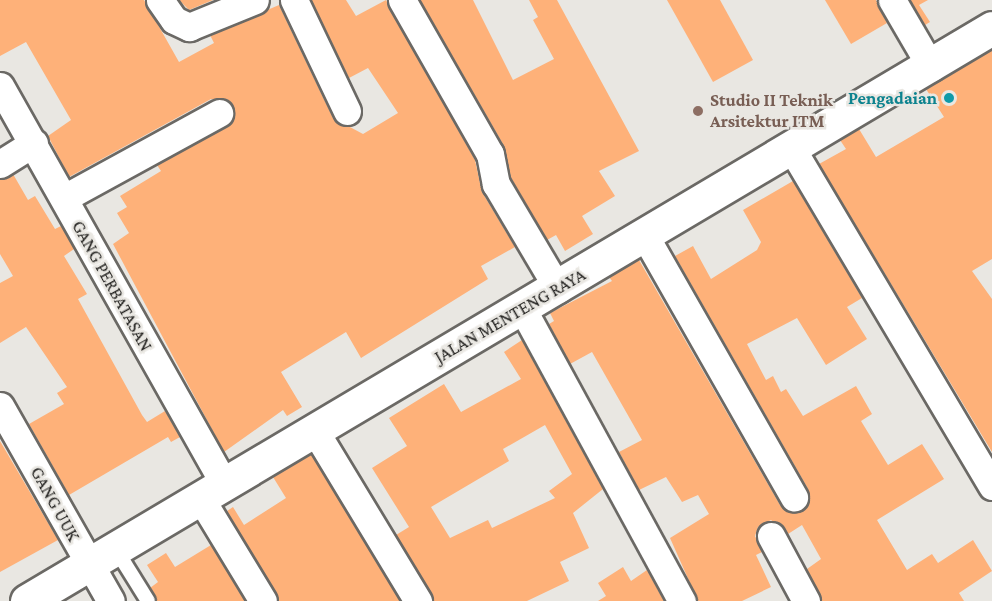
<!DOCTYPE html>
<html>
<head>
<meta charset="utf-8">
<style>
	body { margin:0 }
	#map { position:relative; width:992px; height:601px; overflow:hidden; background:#e9e7e2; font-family:"Crimson Pro",serif }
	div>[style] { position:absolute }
	.building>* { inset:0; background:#feb179 }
	.roads { filter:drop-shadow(2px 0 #6b6965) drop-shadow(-2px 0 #6b6965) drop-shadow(0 2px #6b6965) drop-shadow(0 -2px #6b6965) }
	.service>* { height:14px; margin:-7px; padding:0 7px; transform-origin:7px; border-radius:7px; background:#fff }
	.minor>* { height:27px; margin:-13.5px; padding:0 13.5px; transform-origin:13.5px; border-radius:13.5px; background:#fff }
	.tertiary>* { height:33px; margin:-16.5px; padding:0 16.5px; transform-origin:16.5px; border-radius:16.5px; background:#fff }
	.dots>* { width:16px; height:16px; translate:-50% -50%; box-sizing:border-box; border:3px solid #e9e7e2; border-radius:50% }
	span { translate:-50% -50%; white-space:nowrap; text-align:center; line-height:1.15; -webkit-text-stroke:5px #e9e7e2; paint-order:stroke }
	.culture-label { font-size:18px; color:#0d838f; font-weight:700 }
	.right { translate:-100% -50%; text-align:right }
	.education-label { font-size:18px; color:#785e54; font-weight:700 }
	.left { translate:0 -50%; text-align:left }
	.street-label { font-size:18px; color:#252422 }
</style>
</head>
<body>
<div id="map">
	<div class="building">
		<div style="clip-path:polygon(0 0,144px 0,179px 62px,214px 43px,210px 35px,279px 5px,333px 118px,363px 134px,398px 113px,368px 68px,349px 78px,311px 0,346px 0,356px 16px,386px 0,475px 160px,482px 192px,515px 247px,481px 266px,488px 279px,361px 358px,346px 332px,281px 372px,302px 407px,287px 416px,283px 410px,224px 452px,113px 244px,129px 233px,117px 213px,127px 207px,120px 196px,161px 171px,157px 165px,227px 126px,233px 106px,227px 99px,211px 99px,69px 177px,48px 136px,71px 120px,26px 42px,0 56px)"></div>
		<div style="clip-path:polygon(179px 0,213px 0,189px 10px)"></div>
		<div style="clip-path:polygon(420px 0,473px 0,513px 80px,554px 59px,533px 20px,538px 17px,529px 0,557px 0,639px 151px,599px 171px,615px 196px,582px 216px,593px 234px,565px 251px,556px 235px,547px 240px,511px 178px,504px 146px)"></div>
		<div style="clip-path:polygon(667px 0,720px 0,753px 60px,713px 82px)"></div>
		<div style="clip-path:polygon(825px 0,876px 0,887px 23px,851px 44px)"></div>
		<div style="clip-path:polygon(910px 0,928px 0,919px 5px,930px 22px,925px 25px)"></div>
		<div style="clip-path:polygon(992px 50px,992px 259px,972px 271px,992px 299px,992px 452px,819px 164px,846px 149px,840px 140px,859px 129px,876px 157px,944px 117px,926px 89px)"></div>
		<div style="clip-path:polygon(13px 174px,28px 200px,35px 196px,55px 229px,61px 226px,74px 249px,64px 256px,87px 294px,78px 299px,142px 415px,147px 422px,165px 411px,180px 437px,171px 442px,168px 437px,69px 495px,29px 424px,64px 404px,57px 393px,67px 387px,26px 327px,0 343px,0 283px,13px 276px,0 254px,0 180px)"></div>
		<div style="clip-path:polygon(793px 181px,862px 298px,847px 307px,867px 339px,826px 365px,797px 318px,747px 344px,766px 380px,773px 376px,781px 392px,786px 389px,803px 416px,856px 386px,872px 414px,861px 421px,888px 465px,922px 444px,944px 479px,877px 520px,907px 570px,932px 554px,938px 563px,973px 540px,992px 571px,959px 593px,964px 601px,822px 601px,807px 569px,821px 559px,802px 525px,788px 534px,771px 520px,758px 527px,755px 536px,762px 552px,756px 555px,771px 587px,742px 601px,698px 601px,670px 538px,709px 514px,698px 495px,682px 502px,666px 477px,639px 490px,619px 452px,642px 440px,592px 352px,570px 364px,549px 324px,554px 321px,550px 313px,612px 281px,609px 277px,639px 260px,780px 505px,793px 513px,802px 510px,808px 489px,675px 256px,693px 246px,711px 279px,757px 250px,761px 242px,743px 210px)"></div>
		<div style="clip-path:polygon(evenodd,522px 340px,603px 489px,573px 513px,589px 548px,560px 562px,569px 581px,527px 601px,434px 601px,396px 535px,409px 527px,372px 468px,407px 446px,389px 418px,444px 384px,461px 412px,521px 379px,504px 352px,522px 340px,545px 425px,572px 474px,549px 491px,555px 498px,492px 528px,488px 520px,450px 538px,431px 507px,509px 461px,503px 449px,545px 425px)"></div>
		<div style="clip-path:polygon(0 441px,58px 540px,0 572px)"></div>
		<div style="clip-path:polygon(311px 454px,400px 601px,279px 601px,227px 511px,233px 507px,244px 525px,286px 498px,273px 477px)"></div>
		<div style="clip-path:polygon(211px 545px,245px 601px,157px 601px,150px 588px,158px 582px,147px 565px,166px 553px,175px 567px)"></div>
		<div style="clip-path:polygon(623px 567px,631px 581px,647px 570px,664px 601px,598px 601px,606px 596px,598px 583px)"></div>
	</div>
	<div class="roads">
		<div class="service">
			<div style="left:115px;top:548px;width:62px;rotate:58.1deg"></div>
		</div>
		<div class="minor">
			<div style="left:160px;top:0;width:24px;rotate:55deg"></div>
			<div style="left:174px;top:20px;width:17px;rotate:25deg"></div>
			<div style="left:189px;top:27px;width:71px;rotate:-22.2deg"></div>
			<div style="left:294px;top:0;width:123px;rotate:64.5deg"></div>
			<div style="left:402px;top:0;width:177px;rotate:60.3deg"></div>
			<div style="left:490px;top:154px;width:31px;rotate:79deg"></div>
			<div style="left:496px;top:184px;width:122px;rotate:59.4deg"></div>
			<div style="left:892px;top:0;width:78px;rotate:59.8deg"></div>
			<div style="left:0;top:86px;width:458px;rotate:60.6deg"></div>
			<div style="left:792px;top:149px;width:392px;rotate:59.3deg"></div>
			<div style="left:0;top:164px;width:40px;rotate:-32deg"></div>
			<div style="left:64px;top:198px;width:177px;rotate:-28.7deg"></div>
			<div style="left:645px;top:236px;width:301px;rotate:60.3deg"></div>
			<div style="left:522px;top:308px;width:334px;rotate:61.4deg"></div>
			<div style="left:0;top:406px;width:224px;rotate:60.4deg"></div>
			<div style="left:315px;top:431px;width:199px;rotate:58.8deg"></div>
			<div style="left:201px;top:499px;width:119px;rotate:58.7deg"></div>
			<div style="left:771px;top:536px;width:74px;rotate:61.7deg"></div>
		</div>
		<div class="tertiary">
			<div style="left:27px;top:601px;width:1122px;rotate:-30.7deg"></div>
		</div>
	</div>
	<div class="dots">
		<div style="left:949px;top:98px;background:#0f9aa8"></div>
		<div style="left:698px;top:111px;background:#8d6e63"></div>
	</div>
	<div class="culture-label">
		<span class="right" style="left:937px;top:98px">Pengadaian</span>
	</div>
	<div class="education-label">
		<span class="left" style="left:710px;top:111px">Studio II Teknik<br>Arsitektur ITM</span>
	</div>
	<div class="street-label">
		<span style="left:112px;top:286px;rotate:61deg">GANG PERBATASAN</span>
		<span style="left:510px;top:316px;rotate:-30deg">JALAN MENTENG RAYA</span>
		<span style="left:55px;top:504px;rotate:61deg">GANG UUK</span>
	</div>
</div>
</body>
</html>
